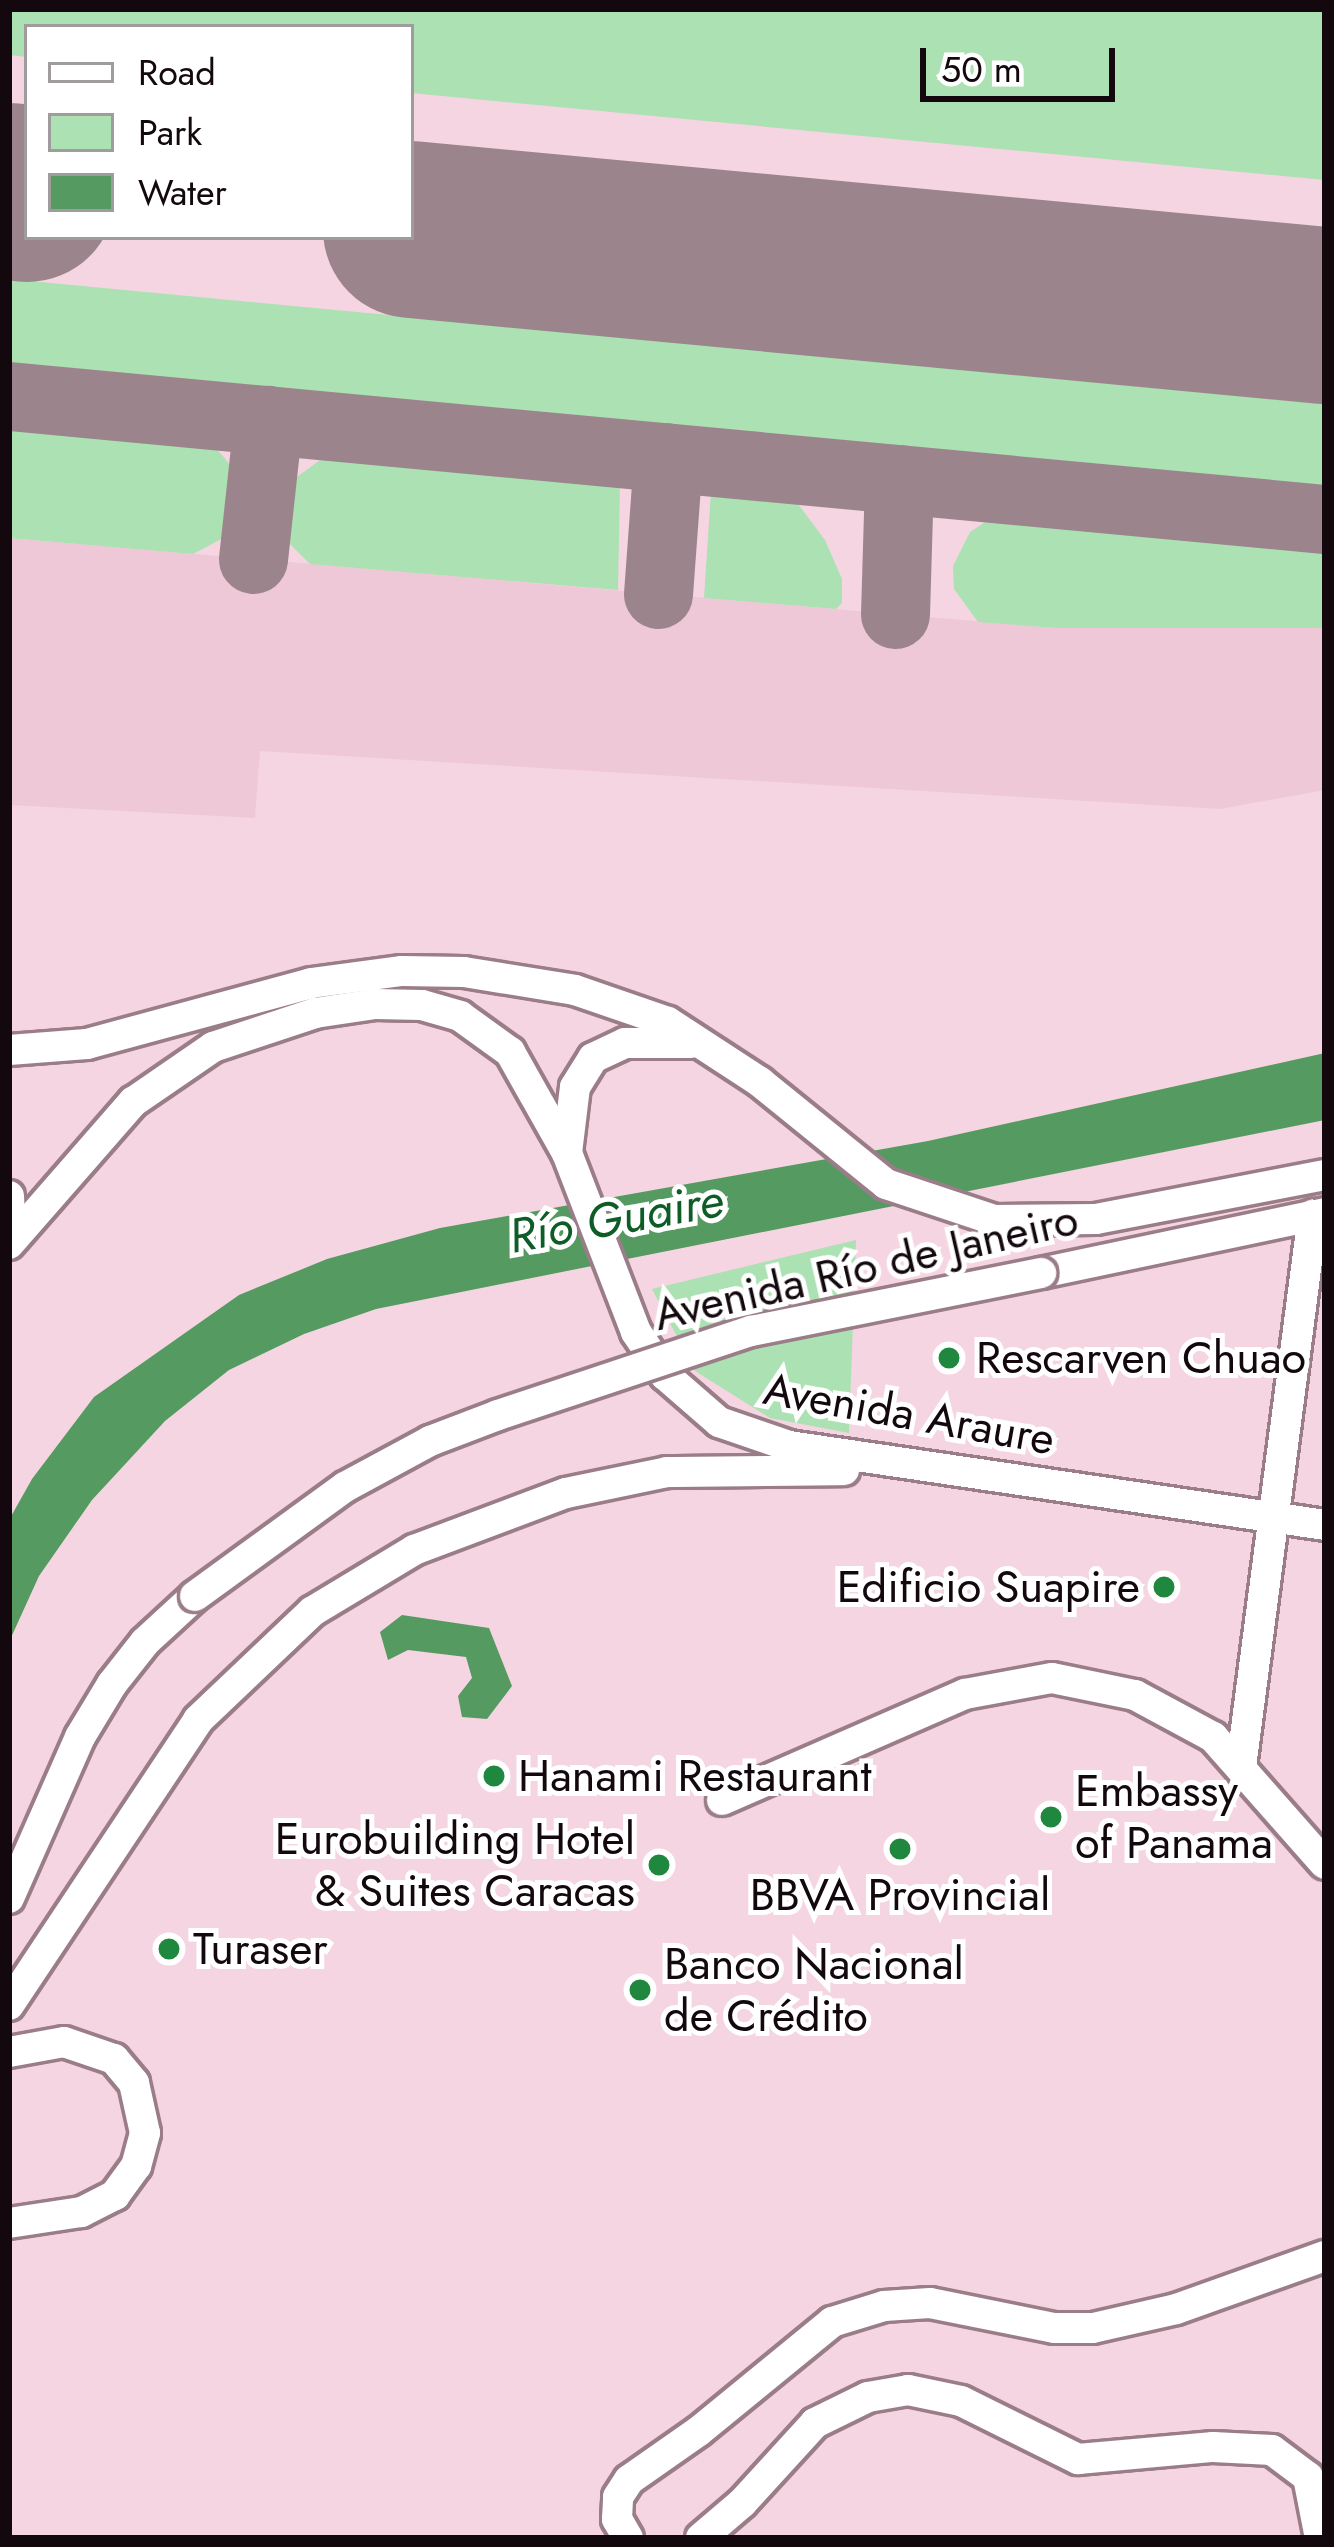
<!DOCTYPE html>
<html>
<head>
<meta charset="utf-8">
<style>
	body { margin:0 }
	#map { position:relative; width:1334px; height:2547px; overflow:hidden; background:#f5d5e1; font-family:Jost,sans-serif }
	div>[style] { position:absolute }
	.built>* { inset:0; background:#efc8d7 }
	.green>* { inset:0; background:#ace1b3 }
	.water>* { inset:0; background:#559a61 }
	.taxiway>* { height:69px; margin:-34.5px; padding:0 34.5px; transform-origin:34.5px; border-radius:34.5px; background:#9c848d }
	.runway>* { height:177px; margin:-88.5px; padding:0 88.5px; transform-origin:88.5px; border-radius:88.5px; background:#9c848d }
	.roads { filter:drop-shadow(3px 0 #9a7d88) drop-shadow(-3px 0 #9a7d88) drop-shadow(0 3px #9a7d88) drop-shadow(0 -3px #9a7d88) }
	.minor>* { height:30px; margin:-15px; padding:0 15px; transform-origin:15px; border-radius:15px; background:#fff }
	.bridges { filter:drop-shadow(3px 0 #9a7d88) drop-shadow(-3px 0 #9a7d88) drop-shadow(0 3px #9a7d88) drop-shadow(0 -3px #9a7d88) }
	.minor-bridge>* { height:30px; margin:-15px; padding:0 15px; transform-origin:15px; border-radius:15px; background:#fff }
	.dots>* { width:33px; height:33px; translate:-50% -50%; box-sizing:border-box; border:6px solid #fff; border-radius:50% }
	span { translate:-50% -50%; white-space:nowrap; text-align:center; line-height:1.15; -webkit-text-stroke:10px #fff; paint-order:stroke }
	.street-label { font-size:45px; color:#12080d }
	.poi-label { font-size:45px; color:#12080d }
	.left { translate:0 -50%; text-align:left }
	.right { translate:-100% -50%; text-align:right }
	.water-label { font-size:48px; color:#0e5c26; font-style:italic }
	.frame { position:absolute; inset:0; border:12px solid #12080d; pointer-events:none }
	.legend { position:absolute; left:24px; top:24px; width:390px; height:216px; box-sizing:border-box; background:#fff; border:3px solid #a09c9e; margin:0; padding:15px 21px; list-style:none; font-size:36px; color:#12080d }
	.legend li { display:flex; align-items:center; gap:24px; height:60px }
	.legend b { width:60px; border:3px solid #a09c9e }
	.scale { position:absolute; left:920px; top:48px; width:195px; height:54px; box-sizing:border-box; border:6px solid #12080d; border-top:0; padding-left:15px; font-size:36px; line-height:42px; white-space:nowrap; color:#12080d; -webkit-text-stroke:9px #fff; paint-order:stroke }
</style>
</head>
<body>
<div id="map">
	<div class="built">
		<div style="clip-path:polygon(9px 538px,1056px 628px,1325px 628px,1325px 790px,1220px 809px,260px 751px,255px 818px,9px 805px)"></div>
	</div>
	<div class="green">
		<div style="clip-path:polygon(9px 9px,1325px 9px,1325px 180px,411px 93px,411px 27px,27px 27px,27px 57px,9px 55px)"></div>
		<div style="clip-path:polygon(9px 279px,1325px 404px,1325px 491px,9px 364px)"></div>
		<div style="clip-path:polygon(9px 423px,212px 443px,236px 472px,239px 492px,227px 536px,193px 554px,9px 538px)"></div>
		<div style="clip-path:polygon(327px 455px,620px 482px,618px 590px,310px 564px,289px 543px,286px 509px,294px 479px)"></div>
		<div style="clip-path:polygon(711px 491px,782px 496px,798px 504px,825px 540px,842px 579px,842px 603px,836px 609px,704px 598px)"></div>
		<div style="clip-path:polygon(993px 517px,1325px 546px,1325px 628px,1056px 628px,978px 622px,954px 589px,953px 566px,970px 532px)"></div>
		<div style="clip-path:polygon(856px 1240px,849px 1433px,770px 1418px,695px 1371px,652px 1289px)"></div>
	</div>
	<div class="water">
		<div style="clip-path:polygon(1325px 1053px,1325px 1120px,376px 1309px,304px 1334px,229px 1370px,165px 1421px,92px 1500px,39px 1576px,9px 1642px,9px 1520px,32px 1479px,94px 1397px,239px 1295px,327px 1259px,440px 1228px,928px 1141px)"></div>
		<div style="clip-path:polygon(402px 1615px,489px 1628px,512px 1686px,487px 1719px,462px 1717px,458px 1696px,472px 1678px,466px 1657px,408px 1650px,388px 1660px,380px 1632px)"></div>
	</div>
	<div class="taxiway">
		<div style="left:9px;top:396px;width:1322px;rotate:5.34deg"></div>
		<div style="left:253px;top:559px;width:140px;rotate:-83.8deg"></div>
		<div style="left:658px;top:594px;width:137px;rotate:-85.8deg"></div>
		<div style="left:895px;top:614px;width:135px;rotate:-88.3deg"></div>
	</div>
	<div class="runway">
		<div style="left:9px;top:191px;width:18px;rotate:6deg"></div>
		<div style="left:411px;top:229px;width:918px;rotate:5.38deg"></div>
	</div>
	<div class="roads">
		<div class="minor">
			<div style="left:9px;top:1050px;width:78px;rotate:-4.4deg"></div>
			<div style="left:87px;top:1044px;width:232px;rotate:-15.2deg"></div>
			<div style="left:311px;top:983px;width:92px;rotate:-7.5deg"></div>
			<div style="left:402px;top:971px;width:62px;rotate:0.9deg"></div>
			<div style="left:464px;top:972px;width:112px;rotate:9.2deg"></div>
			<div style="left:575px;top:990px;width:98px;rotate:19deg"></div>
			<div style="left:668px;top:1022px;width:110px;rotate:33.1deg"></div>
			<div style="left:760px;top:1082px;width:162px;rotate:39deg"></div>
			<div style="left:886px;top:1184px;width:114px;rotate:18.4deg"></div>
			<div style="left:994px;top:1220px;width:102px;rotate:-0.6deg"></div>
			<div style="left:1096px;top:1219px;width:233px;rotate:-10.9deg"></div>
			<div style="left:567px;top:1153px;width:66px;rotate:-83.1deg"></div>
			<div style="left:575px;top:1087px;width:34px;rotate:-58deg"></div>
			<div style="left:593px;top:1058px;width:35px;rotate:-25deg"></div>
			<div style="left:625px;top:1043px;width:66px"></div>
			<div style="left:9px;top:1196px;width:43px;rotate:87.3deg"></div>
			<div style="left:9px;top:1244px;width:189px;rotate:-48.9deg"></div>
			<div style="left:133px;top:1102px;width:97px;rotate:-34.5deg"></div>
			<div style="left:213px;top:1047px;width:108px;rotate:-18.4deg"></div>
			<div style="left:315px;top:1013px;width:61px;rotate:-8.5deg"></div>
			<div style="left:375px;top:1004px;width:47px;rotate:1.2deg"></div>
			<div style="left:422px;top:1005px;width:40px;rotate:16deg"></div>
			<div style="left:460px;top:1016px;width:62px;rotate:35.8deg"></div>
			<div style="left:510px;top:1052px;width:116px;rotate:60.6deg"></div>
			<div style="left:567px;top:1153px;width:192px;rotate:68.9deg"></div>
			<div style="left:636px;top:1332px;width:52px;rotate:56deg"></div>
			<div style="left:665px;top:1375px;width:72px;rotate:41deg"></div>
			<div style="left:719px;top:1422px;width:74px;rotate:18.9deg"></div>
			<div style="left:789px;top:1446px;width:542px;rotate:8.38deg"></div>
			<div style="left:1041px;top:1273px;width:290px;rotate:-11.9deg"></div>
			<div style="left:1241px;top:1767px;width:557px;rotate:-82.57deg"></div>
			<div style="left:722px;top:1800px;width:265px;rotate:-23.6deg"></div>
			<div style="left:965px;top:1694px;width:88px;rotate:-10.4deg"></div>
			<div style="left:1052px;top:1678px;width:85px;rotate:11.6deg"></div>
			<div style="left:1135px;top:1695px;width:89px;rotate:28.3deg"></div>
			<div style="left:1213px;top:1737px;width:169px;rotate:48.6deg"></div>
			<div style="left:9px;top:1898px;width:176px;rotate:-66.2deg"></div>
			<div style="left:80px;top:1737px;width:62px;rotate:-58.9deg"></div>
			<div style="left:112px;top:1684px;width:53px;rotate:-51.8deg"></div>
			<div style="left:145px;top:1642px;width:68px;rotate:-42.6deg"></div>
			<div style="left:9px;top:2005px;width:342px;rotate:-56.4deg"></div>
			<div style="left:198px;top:1720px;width:158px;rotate:-43.5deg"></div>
			<div style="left:313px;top:1611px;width:118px;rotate:-31.1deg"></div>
			<div style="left:414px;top:1550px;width:162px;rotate:-20.6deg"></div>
			<div style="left:566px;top:1493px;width:103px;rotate:-11.7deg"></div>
			<div style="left:667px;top:1472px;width:177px;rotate:-0.6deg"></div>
			<div style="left:9px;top:2052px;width:56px;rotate:-10.3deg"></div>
			<div style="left:64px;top:2042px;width:53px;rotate:18.8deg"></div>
			<div style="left:114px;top:2059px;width:31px;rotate:50deg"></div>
			<div style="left:134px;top:2083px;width:51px;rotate:77.6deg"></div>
			<div style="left:145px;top:2133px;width:34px;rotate:105deg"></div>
			<div style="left:136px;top:2166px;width:36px;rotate:126deg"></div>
			<div style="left:115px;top:2195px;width:38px;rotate:153deg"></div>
			<div style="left:81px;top:2212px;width:73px;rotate:171.3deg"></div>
			<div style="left:628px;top:2538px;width:22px;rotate:-120deg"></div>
			<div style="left:617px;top:2519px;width:22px;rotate:-87deg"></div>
			<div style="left:618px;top:2497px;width:20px;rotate:-57deg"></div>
			<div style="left:629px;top:2480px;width:85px;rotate:-35deg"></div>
			<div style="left:699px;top:2431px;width:172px;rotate:-39.3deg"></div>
			<div style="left:832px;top:2322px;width:54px;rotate:-17.1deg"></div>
			<div style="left:884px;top:2306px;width:46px;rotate:-3.7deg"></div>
			<div style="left:930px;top:2303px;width:126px;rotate:11.4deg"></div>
			<div style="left:1054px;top:2328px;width:39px"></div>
			<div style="left:1093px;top:2328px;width:85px;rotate:-12.9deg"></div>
			<div style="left:1176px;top:2309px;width:158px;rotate:-19.6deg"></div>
			<div style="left:701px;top:2538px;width:54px;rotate:-40.5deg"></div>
			<div style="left:742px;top:2503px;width:108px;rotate:-47.6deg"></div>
			<div style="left:815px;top:2423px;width:59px;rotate:-26.1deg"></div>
			<div style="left:868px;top:2397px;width:41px;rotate:-9.9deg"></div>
			<div style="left:908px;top:2390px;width:54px;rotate:11.7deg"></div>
			<div style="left:961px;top:2401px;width:131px;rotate:26.4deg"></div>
			<div style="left:1078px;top:2459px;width:136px;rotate:-5.1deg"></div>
			<div style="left:1213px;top:2447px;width:59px;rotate:2.9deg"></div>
			<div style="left:1272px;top:2450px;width:45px;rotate:36.9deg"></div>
			<div style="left:1308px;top:2477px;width:62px;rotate:78.9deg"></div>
		</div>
	</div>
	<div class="bridges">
		<div class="minor-bridge">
			<div style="left:195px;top:1596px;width:185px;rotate:-36deg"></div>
			<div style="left:345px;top:1487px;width:97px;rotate:-28.4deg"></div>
			<div style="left:430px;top:1441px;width:73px;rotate:-20.9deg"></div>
			<div style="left:498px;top:1415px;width:267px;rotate:-18.4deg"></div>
			<div style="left:751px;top:1331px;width:296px;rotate:-11.3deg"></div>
		</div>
	</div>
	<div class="dots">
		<div style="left:949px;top:1358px;background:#1f883e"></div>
		<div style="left:1164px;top:1587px;background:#1f883e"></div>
		<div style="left:494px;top:1776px;background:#1f883e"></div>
		<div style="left:1051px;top:1817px;background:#1f883e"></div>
		<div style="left:900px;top:1849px;background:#1f883e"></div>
		<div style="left:659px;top:1865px;background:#1f883e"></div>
		<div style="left:169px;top:1949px;background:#1f883e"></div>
		<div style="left:640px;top:1990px;background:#1f883e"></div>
	</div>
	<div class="street-label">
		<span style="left:866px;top:1267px;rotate:-13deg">Avenida Río de Janeiro</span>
		<span style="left:909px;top:1414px;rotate:10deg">Avenida Araure</span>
	</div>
	<div class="poi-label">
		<span class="left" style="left:976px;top:1358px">Rescarven Chuao</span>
		<span class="right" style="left:1140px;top:1587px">Edificio Suapire</span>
		<span class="left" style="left:518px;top:1776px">Hanami Restaurant</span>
		<span class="left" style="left:1075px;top:1817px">Embassy<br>of Panama</span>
		<span class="right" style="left:635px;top:1865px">Eurobuilding Hotel<br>&amp; Suites Caracas</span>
		<span style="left:900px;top:1895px">BBVA Provincial</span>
		<span class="left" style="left:193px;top:1949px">Turaser</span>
		<span class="left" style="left:664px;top:1990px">Banco Nacional<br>de Crédito</span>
	</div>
	<div class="water-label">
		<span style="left:616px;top:1218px;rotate:-10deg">Río Guaire</span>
	</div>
	<div class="frame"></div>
	<ul class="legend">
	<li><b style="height:15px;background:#fff"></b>Road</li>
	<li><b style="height:33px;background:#ace1b3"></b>Park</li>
	<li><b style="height:33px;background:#559a61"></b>Water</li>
	</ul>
	<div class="scale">50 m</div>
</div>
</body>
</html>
